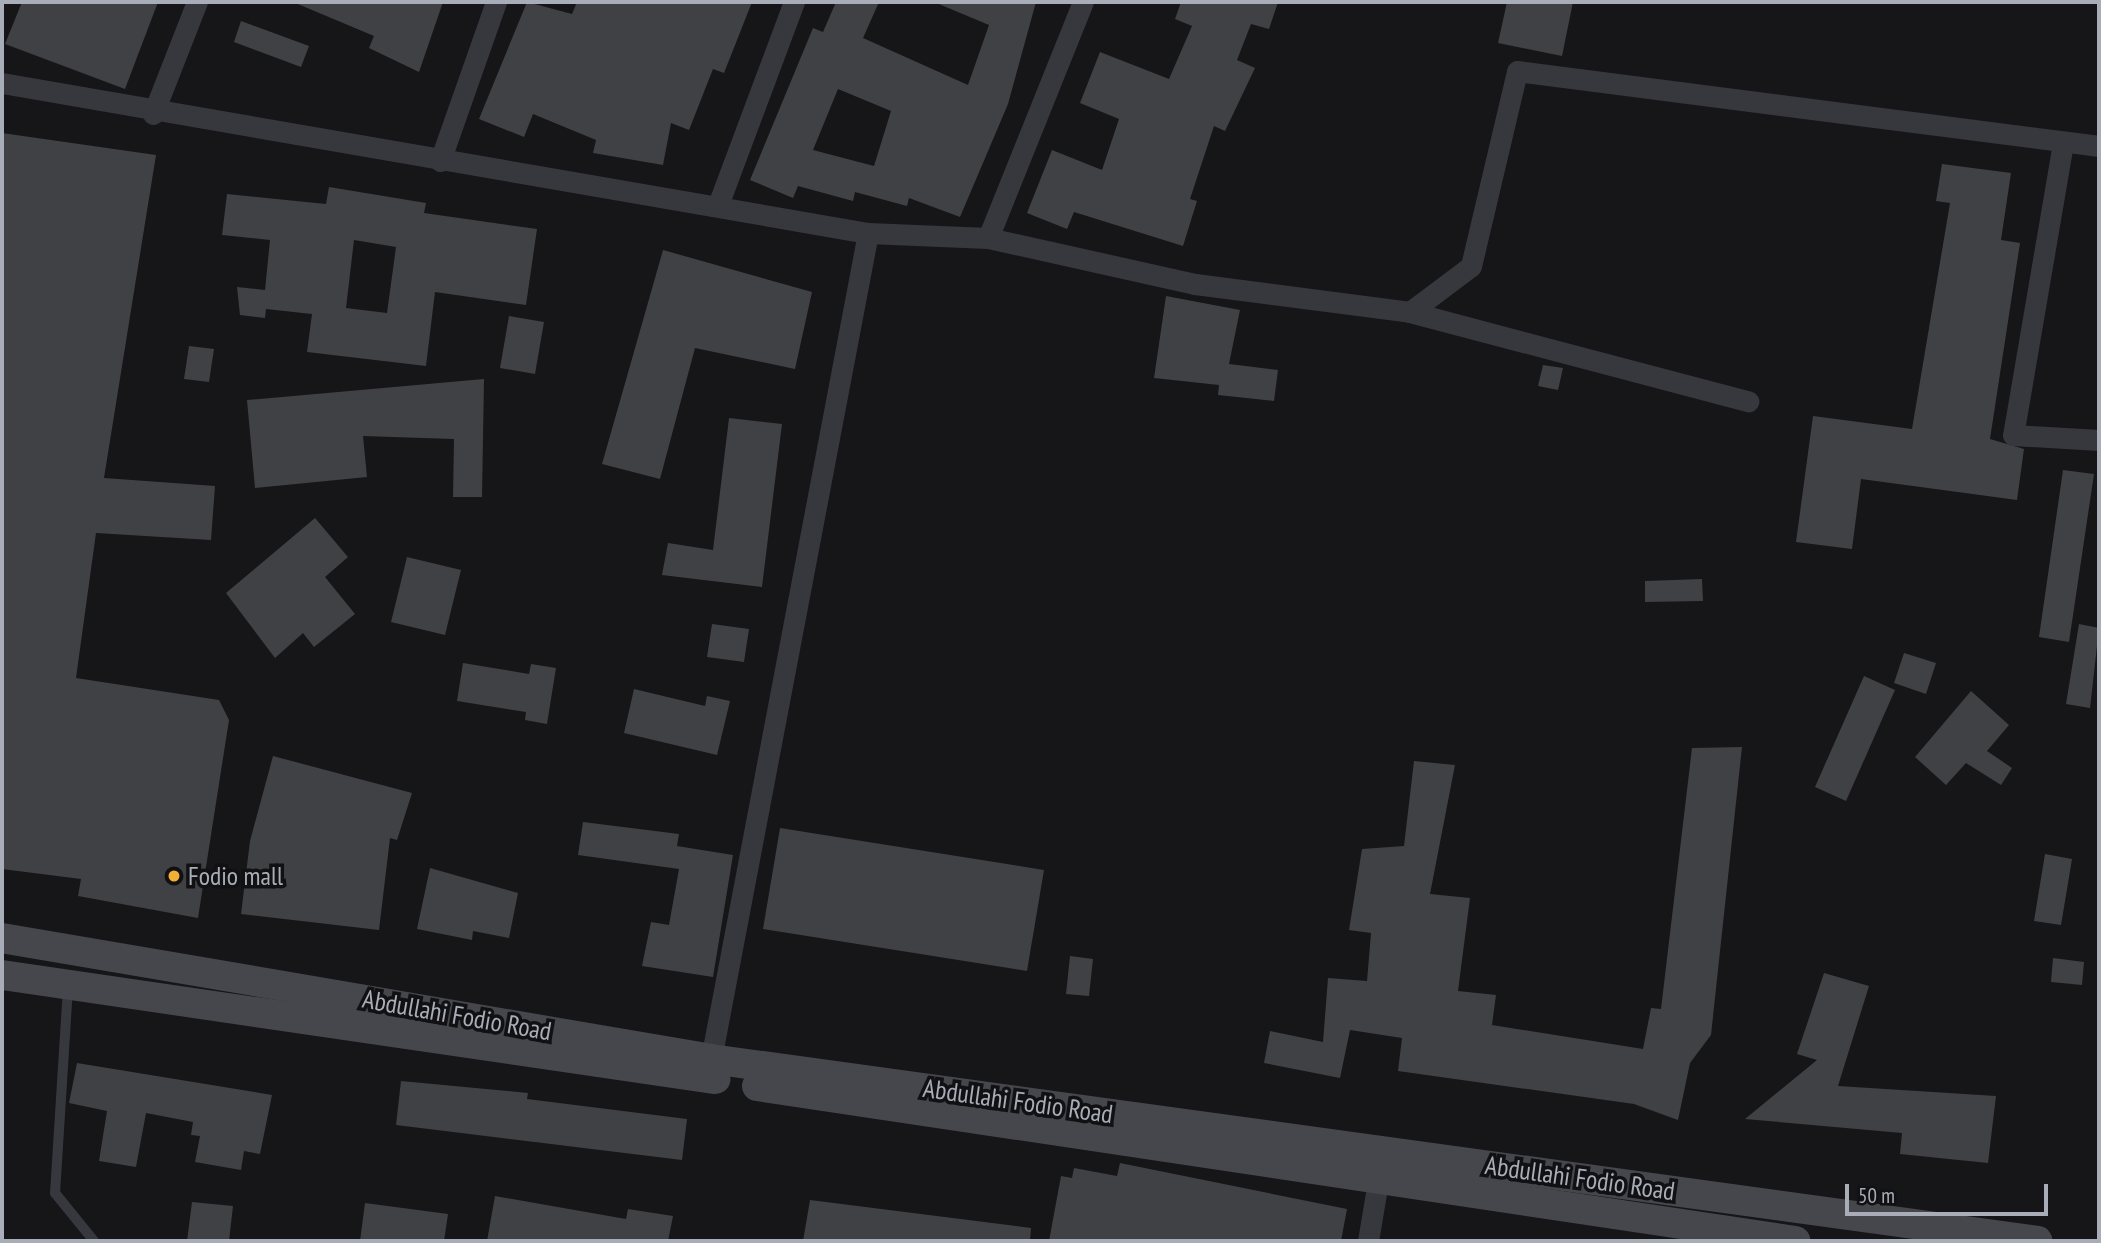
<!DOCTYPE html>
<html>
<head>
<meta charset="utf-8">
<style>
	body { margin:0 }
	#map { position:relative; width:2101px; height:1243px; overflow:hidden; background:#161618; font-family:"PT Sans Narrow",sans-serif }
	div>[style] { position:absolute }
	.building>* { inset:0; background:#404145 }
	.service>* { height:10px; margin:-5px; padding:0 5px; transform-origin:5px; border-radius:5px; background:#37383d }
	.minor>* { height:21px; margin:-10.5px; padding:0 10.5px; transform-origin:10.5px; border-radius:10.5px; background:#37383d }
	.secondary>* { height:30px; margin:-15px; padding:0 15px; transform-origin:15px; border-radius:15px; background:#45474d }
	.dots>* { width:19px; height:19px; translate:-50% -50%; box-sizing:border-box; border:4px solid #111113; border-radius:50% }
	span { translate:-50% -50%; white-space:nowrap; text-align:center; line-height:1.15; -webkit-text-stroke:7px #111113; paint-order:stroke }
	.poi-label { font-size:26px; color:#a8adb8 }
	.left { translate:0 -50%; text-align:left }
	.street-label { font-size:26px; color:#a8adb8 }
	.frame { position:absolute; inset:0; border:4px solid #a8adb8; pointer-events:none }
	.scale { position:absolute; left:1845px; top:1184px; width:203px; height:32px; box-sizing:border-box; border:4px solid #a8adb8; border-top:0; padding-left:9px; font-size:21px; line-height:24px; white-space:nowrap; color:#a8adb8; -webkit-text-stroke:5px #111113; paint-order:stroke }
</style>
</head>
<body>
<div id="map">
	<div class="building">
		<div style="clip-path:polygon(22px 2px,158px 2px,125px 89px,5px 44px)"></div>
		<div style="clip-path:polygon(293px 2px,443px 2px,419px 72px,369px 48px,374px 36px)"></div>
		<div style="clip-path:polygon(527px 2px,572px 14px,577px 2px,752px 2px,724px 73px,713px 69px,689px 130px,671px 123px,663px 165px,593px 153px,596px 140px,533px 114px,524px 137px,479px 119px)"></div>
		<div style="clip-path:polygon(evenodd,836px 2px,879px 2px,863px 38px,968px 85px,989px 25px,934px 2px,1036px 2px,1008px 104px,960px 217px,909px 198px,907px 206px,855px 192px,853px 201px,798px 186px,793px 198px,750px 180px,813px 28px,823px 32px,836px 2px,838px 89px,891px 111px,874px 166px,813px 150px,838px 89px)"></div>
		<div style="clip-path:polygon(1181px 2px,1278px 2px,1269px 29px,1251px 24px,1237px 60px,1255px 68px,1225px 131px,1214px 126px,1190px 199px,1197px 201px,1183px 246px,1074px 212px,1067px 229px,1027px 213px,1052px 150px,1102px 170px,1119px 119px,1080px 103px,1100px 52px,1169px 79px,1192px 26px,1175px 19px)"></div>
		<div style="clip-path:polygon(1507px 2px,1573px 2px,1562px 56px,1498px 43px)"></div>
		<div style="clip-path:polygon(241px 21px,309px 46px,301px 67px,234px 42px)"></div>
		<div style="clip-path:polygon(2px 133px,156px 155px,104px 478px,215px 486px,211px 540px,96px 533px,76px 678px,219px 700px,229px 720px,198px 918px,78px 896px,81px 879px,2px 869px)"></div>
		<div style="clip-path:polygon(1942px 164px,2011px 173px,2001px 240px,2020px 243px,1990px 439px,2024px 449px,2017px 500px,1861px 479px,1852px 549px,1796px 542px,1813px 416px,1912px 429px,1950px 203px,1936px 201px)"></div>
		<div style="clip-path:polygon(evenodd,329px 187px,426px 203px,424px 213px,537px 229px,526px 305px,435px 292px,426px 366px,307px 352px,312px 314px,266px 309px,265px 318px,240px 315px,237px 287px,265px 290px,270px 240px,222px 235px,227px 194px,326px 204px,329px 187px,354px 240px,396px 247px,387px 313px,346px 308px,354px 240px)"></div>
		<div style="clip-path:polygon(663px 250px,812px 292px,795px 369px,695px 348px,660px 479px,602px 464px)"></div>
		<div style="clip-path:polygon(1166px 296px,1240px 310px,1229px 364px,1278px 370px,1274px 401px,1218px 395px,1219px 385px,1154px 378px)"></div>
		<div style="clip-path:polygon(509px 316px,544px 322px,535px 374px,500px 368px)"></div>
		<div style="clip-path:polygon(189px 346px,214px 349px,209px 382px,184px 379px)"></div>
		<div style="clip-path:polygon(1543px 365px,1563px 368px,1558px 390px,1538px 386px)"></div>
		<div style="clip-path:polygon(484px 379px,482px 497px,453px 497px,454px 439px,363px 436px,367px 477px,255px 488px,247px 400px)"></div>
		<div style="clip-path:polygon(729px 418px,782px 424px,762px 587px,662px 575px,668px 543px,713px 550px)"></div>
		<div style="clip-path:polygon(2063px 470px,2094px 474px,2069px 642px,2039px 637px)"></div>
		<div style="clip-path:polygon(315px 518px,348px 557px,325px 577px,355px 614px,314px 647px,303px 633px,275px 658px,226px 593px)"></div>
		<div style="clip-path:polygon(407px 557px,461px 570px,445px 635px,391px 622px)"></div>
		<div style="clip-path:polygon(1702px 579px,1703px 601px,1645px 602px,1645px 581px)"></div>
		<div style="clip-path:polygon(712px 624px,749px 629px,744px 662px,707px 657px)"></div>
		<div style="clip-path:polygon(2079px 624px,2099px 628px,2090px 708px,2066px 704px)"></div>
		<div style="clip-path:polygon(1904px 653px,1936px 663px,1926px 694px,1894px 683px)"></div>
		<div style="clip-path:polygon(463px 663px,529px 674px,531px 664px,556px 668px,547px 724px,525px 720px,526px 712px,457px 701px)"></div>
		<div style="clip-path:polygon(1864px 676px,1895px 690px,1846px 801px,1815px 787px)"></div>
		<div style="clip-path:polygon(634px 689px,705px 706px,707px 696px,730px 701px,717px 755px,624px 733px)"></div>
		<div style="clip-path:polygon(1971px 691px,2009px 725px,1987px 751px,2012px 768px,2001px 785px,1966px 763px,1946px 785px,1915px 757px)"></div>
		<div style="clip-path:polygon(1742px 747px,1711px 1035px,1690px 1063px,1678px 1120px,1634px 1104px,1398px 1071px,1402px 1038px,1350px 1030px,1340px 1078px,1264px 1063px,1270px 1031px,1323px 1042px,1328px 978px,1367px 981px,1371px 933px,1349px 930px,1362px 849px,1404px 846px,1414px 761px,1455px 765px,1430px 894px,1470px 898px,1458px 991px,1496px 995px,1492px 1025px,1643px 1049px,1651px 1008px,1661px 1009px,1692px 748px)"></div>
		<div style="clip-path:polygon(273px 756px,412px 793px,397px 840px,390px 838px,379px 930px,241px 914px,250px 841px)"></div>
		<div style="clip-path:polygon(583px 822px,679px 834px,677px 846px,733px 855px,713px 977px,642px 966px,651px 922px,669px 925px,679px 869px,578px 855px)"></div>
		<div style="clip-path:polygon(780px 828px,1044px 870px,1027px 971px,763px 929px)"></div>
		<div style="clip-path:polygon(2045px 854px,2072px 859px,2061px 925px,2034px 921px)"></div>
		<div style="clip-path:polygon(430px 868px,518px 893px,509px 938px,473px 931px,472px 940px,417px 929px)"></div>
		<div style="clip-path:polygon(1070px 956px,1093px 959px,1089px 996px,1066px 994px)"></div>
		<div style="clip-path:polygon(2053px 958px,2084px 962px,2082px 985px,2051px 982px)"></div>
		<div style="clip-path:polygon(1824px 973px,1869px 986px,1838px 1086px,1996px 1096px,1988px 1163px,1900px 1154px,1902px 1133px,1745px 1119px,1817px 1060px,1797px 1054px)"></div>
		<div style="clip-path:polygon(77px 1063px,272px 1095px,260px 1154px,244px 1151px,241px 1170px,195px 1162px,200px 1136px,191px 1135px,193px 1122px,146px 1113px,136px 1167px,99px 1161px,107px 1111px,69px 1103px)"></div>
		<div style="clip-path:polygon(401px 1081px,528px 1093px,527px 1099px,687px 1119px,682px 1160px,396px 1125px)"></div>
		<div style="clip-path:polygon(1120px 1163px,1347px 1209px,1341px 1241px,1049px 1241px,1061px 1176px,1072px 1178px,1074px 1168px,1117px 1176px)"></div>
		<div style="clip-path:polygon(495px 1196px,626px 1219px,628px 1209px,673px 1216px,668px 1241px,487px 1241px)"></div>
		<div style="clip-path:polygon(810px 1200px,1031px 1228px,1030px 1241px,803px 1241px)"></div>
		<div style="clip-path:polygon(192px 1202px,233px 1206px,229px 1241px,187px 1241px)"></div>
		<div style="clip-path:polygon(365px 1203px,448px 1214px,444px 1241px,360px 1241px)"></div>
	</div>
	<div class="service">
		<div style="left:68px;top:987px;width:206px;rotate:93.6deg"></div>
		<div style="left:55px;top:1193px;width:62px;rotate:50.9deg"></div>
	</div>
	<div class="minor">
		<div style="left:2px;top:83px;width:879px;rotate:9.83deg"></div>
		<div style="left:868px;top:233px;width:120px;rotate:2.4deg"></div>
		<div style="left:988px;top:238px;width:212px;rotate:12.5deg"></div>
		<div style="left:1195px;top:284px;width:217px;rotate:7.4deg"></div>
		<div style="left:1410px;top:312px;width:76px;rotate:-37deg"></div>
		<div style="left:1471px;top:266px;width:200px;rotate:-76.7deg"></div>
		<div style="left:1517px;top:71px;width:587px;rotate:7.34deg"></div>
		<div style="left:153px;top:114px;width:120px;rotate:-68.6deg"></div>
		<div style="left:2063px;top:143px;width:296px;rotate:99.7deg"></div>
		<div style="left:2013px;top:435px;width:86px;rotate:3.3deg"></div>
		<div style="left:440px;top:161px;width:169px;rotate:-70.6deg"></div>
		<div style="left:718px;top:205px;width:217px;rotate:-69.5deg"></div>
		<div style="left:988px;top:238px;width:254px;rotate:-68.1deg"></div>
		<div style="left:1410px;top:312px;width:350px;rotate:14.8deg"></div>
		<div style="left:711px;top:1059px;width:841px;rotate:-79.24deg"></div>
		<div style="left:1368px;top:1241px;width:67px;rotate:-80.5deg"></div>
	</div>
	<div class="secondary">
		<div style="left:2px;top:938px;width:719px;rotate:9.68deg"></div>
		<div style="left:711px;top:1059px;width:1339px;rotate:7.81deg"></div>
		<div style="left:2px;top:975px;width:721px;rotate:8.3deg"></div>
		<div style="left:757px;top:1086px;width:1050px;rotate:8.49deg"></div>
	</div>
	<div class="dots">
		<div style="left:174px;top:876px;background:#f2b134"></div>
	</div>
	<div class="poi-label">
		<span class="left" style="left:188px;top:876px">Fodio mall</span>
	</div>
	<div class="street-label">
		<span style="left:457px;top:1015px;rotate:10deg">Abdullahi Fodio Road</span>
		<span style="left:1018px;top:1101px;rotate:8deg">Abdullahi Fodio Road</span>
		<span style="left:1580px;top:1178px;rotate:8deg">Abdullahi Fodio Road</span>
	</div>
	<div class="frame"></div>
	<div class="scale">50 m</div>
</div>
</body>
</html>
